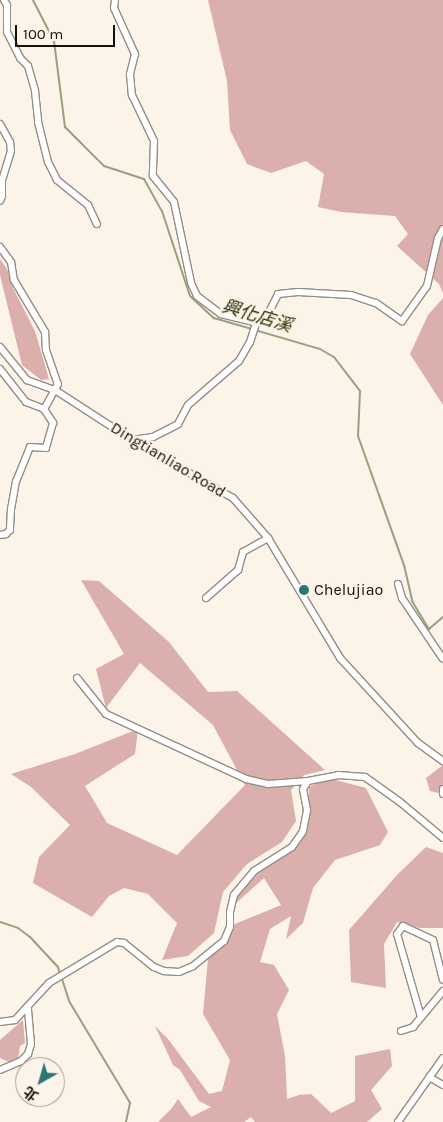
<!DOCTYPE html>
<html>
<head>
<meta charset="utf-8">
<style>
	body { margin:0 }
	#map { position:relative; width:443px; height:1122px; overflow:hidden; background:#fcf3e9; font-family:Karla,"Noto Sans TC",sans-serif }
	div>[style] { position:absolute }
	.forest>* { inset:0; background:#dbafac }
	.stream>* { height:2px; margin:-1px; padding:0 1px; transform-origin:1px; border-radius:1px; background:#96a17d }
	.roads { filter:drop-shadow(1px 0 #958d84) drop-shadow(-1px 0 #958d84) drop-shadow(0 1px #958d84) drop-shadow(0 -1px #958d84) }
	.minor>* { height:6px; margin:-3px; padding:0 3px; transform-origin:3px; border-radius:3px; background:#fff }
	.dots>* { width:14px; height:14px; translate:-50% -50%; box-sizing:border-box; border:2px solid #fcf3e9; border-radius:50% }
	span { translate:-50% -50%; white-space:nowrap; text-align:center; line-height:1.15; -webkit-text-stroke:5px #fcf3e9; paint-order:stroke }
	.street-label { font-size:16px; color:#13110d }
	.poi-label { font-size:16px; color:#13110d }
	.left { translate:0 -50%; text-align:left }
	.water-label { font-size:18px; color:#242e02; font-style:italic }
	.north { position:absolute; left:15px; top:1057px; width:50px; height:50px; box-sizing:border-box; background:#fcf3e9; border:1px solid #9f9991; border-radius:50%; rotate:218deg; font-size:14px; font-weight:700; line-height:20px; text-align:center; color:#13110d }
	.north::after { content:''; display:block; margin:auto; width:18px; height:22px; background:#2b7576; clip-path:polygon(50% 0,100% 100%,50% 72%,0 100%) }
	.scale { position:absolute; left:15px; top:25px; width:100px; height:22px; box-sizing:border-box; border:2px solid #13110d; border-top:0; padding-left:6px; font-size:15px; line-height:18px; white-space:nowrap; color:#13110d; -webkit-text-stroke:4px #fcf3e9; paint-order:stroke }
</style>
</head>
<body>
<div id="map">
	<div class="forest">
		<div style="clip-path:polygon(208px 0,443px 0,443px 293px,439px 284px,397px 246px,408px 234px,395px 216px,341px 212px,318px 207px,324px 174px,306px 161px,271px 173px,247px 164px,230px 130px,227px 81px)"></div>
		<div style="clip-path:polygon(0 259px,7px 269px,13px 288px,35px 331px,49px 379px,41px 380px,22px 365px,0 275px)"></div>
		<div style="clip-path:polygon(443px 298px,443px 405px,410px 354px,428px 315px)"></div>
		<div style="clip-path:polygon(81px 580px,99px 581px,169px 642px,208px 692px,237px 691px,325px 770px,304px 775px,291px 790px,296px 821px,282px 842px,247px 864px,223px 892px,214px 933px,188px 956px,162px 960px,177px 923px,148px 894px,124px 888px,109px 896px,92px 917px,33px 883px,39px 857px,70px 825px,31px 787px,11px 774px,75px 754px,138px 729px,135px 754px,85px 786px,107px 823px,177px 855px,245px 785px,213px 725px,140px 663px,106px 708px,96px 669px,124px 654px)"></div>
		<div style="clip-path:polygon(443px 765px,443px 794px,430px 791px,426px 778px)"></div>
		<div style="clip-path:polygon(328px 778px,366px 788px,388px 832px,380px 845px,335px 860px,313px 888px,303px 923px,286px 939px,291px 916px,270px 929px,260px 962px,274px 965px,289px 990px,277px 1014px,285px 1056px,287px 1099px,299px 1095px,311px 1094px,331px 1113px,355px 1101px,355px 1056px,390px 1049px,392px 1066px,371px 1090px,382px 1109px,367px 1122px,255px 1122px,251px 1117px,244px 1122px,158px 1122px,172px 1108px,178px 1099px,191px 1117px,211px 1107px,199px 1101px,180px 1070px,173px 1065px,155px 1026px,168px 1039px,209px 1094px,222px 1091px,230px 1060px,203px 1014px,208px 959px,235px 924px,281px 905px,264px 878px,235px 904px,236px 896px,269px 863px,294px 850px,308px 825px,309px 787px)"></div>
		<div style="clip-path:polygon(426px 847px,443px 853px,443px 928px,420px 928px,397px 922px,384px 944px,386px 988px,351px 982px,349px 930px,397px 875px)"></div>
		<div style="clip-path:polygon(23px 1020px,25px 1043px,20px 1046px,18px 1059px,11px 1063px,0 1058px,0 1040px)"></div>
	</div>
	<div class="stream">
		<div style="left:33px;top:0;width:46px;rotate:62.9deg"></div>
		<div style="left:54px;top:41px;width:87px;rotate:82.7deg"></div>
		<div style="left:65px;top:127px;width:55px;rotate:45deg"></div>
		<div style="left:104px;top:166px;width:42px;rotate:18deg"></div>
		<div style="left:144px;top:179px;width:37px;rotate:61deg"></div>
		<div style="left:162px;top:211px;width:89px;rotate:71.8deg"></div>
		<div style="left:190px;top:296px;width:33px;rotate:43deg"></div>
		<div style="left:214px;top:318px;width:110px;rotate:16.3deg"></div>
		<div style="left:320px;top:349px;width:16px;rotate:30deg"></div>
		<div style="left:334px;top:357px;width:43px;rotate:52.6deg"></div>
		<div style="left:360px;top:391px;width:45px;rotate:92.5deg"></div>
		<div style="left:358px;top:436px;width:137px;rotate:70.4deg"></div>
		<div style="left:404px;top:565px;width:37px;rotate:77deg"></div>
		<div style="left:412px;top:601px;width:33px;rotate:59deg"></div>
		<div style="left:429px;top:629px;width:18px;rotate:-41deg"></div>
		<div style="left:0;top:922px;width:19px;rotate:18deg"></div>
		<div style="left:18px;top:928px;width:15px;rotate:37deg"></div>
		<div style="left:30px;top:937px;width:41px;rotate:47deg"></div>
		<div style="left:58px;top:967px;width:7px;rotate:74deg"></div>
		<div style="left:62px;top:979px;width:23px;rotate:72deg"></div>
		<div style="left:69px;top:1001px;width:119px;rotate:59.1deg"></div>
		<div style="left:130px;top:1103px;width:19px;rotate:102deg"></div>
	</div>
	<div class="roads">
		<div class="minor">
			<div style="left:4px;top:0;width:6px;rotate:59deg"></div>
			<div style="left:7px;top:5px;width:27px;rotate:90deg"></div>
			<div style="left:7px;top:32px;width:29px;rotate:63deg"></div>
			<div style="left:20px;top:58px;width:11px;rotate:45deg"></div>
			<div style="left:28px;top:66px;width:26px;rotate:74deg"></div>
			<div style="left:35px;top:91px;width:31px;rotate:84deg"></div>
			<div style="left:38px;top:122px;width:41px;rotate:76deg"></div>
			<div style="left:48px;top:162px;width:20px;rotate:63deg"></div>
			<div style="left:57px;top:180px;width:40px;rotate:39deg"></div>
			<div style="left:88px;top:205px;width:21px;rotate:65deg"></div>
			<div style="left:115px;top:0;width:8px;rotate:97deg"></div>
			<div style="left:114px;top:8px;width:51px;rotate:65.5deg"></div>
			<div style="left:135px;top:54px;width:21px;rotate:104deg"></div>
			<div style="left:130px;top:74px;width:21px;rotate:85deg"></div>
			<div style="left:132px;top:95px;width:51px;rotate:64.4deg"></div>
			<div style="left:154px;top:141px;width:35px;rotate:92deg"></div>
			<div style="left:153px;top:176px;width:33px;rotate:51deg"></div>
			<div style="left:174px;top:202px;width:83px;rotate:78.1deg"></div>
			<div style="left:191px;top:283px;width:14px;rotate:65deg"></div>
			<div style="left:197px;top:296px;width:30px;rotate:37deg"></div>
			<div style="left:221px;top:314px;width:36px;rotate:14deg"></div>
			<div style="left:0;top:124px;width:21px;rotate:61deg"></div>
			<div style="left:10px;top:142px;width:9px;rotate:84deg"></div>
			<div style="left:11px;top:151px;width:31px;rotate:107deg"></div>
			<div style="left:2px;top:181px;width:15px;rotate:90deg"></div>
			<div style="left:2px;top:196px;width:5px;rotate:112deg"></div>
			<div style="left:0;top:247px;width:19px;rotate:54deg"></div>
			<div style="left:11px;top:262px;width:18px;rotate:81deg"></div>
			<div style="left:14px;top:280px;width:61px;rotate:59.2deg"></div>
			<div style="left:45px;top:332px;width:18px;rotate:87deg"></div>
			<div style="left:46px;top:350px;width:36px;rotate:71deg"></div>
			<div style="left:58px;top:384px;width:29px;rotate:119deg"></div>
			<div style="left:44px;top:409px;width:17px;rotate:57deg"></div>
			<div style="left:53px;top:423px;width:26px;rotate:106deg"></div>
			<div style="left:46px;top:448px;width:16px;rotate:-176deg"></div>
			<div style="left:30px;top:447px;width:37px;rotate:112deg"></div>
			<div style="left:16px;top:481px;width:28px;rotate:100deg"></div>
			<div style="left:11px;top:509px;width:21px;rotate:93deg"></div>
			<div style="left:10px;top:530px;width:6px;rotate:135deg"></div>
			<div style="left:6px;top:534px;width:6px;rotate:171deg"></div>
			<div style="left:0;top:347px;width:43px;rotate:50.7deg"></div>
			<div style="left:27px;top:380px;width:30px;rotate:20deg"></div>
			<div style="left:55px;top:390px;width:92px;rotate:33deg"></div>
			<div style="left:132px;top:440px;width:116px;rotate:29.9deg"></div>
			<div style="left:233px;top:498px;width:53px;rotate:48.8deg"></div>
			<div style="left:268px;top:538px;width:140px;rotate:59deg"></div>
			<div style="left:340px;top:658px;width:115px;rotate:47.5deg"></div>
			<div style="left:418px;top:743px;width:31px;rotate:36deg"></div>
			<div style="left:0;top:369px;width:42px;rotate:51.8deg"></div>
			<div style="left:26px;top:402px;width:19px;rotate:21deg"></div>
			<div style="left:132px;top:440px;width:21px;rotate:-8deg"></div>
			<div style="left:153px;top:437px;width:28px;rotate:-27deg"></div>
			<div style="left:178px;top:424px;width:21px;rotate:-62deg"></div>
			<div style="left:188px;top:405px;width:67px;rotate:-40.8deg"></div>
			<div style="left:239px;top:361px;width:22px;rotate:-60deg"></div>
			<div style="left:250px;top:342px;width:20px;rotate:-72deg"></div>
			<div style="left:256px;top:323px;width:15px;rotate:-37deg"></div>
			<div style="left:268px;top:314px;width:22px;rotate:-63deg"></div>
			<div style="left:278px;top:294px;width:20px;rotate:-6deg"></div>
			<div style="left:298px;top:292px;width:53px;rotate:3.2deg"></div>
			<div style="left:351px;top:295px;width:26px;rotate:18deg"></div>
			<div style="left:376px;top:303px;width:32px;rotate:35deg"></div>
			<div style="left:402px;top:321px;width:43px;rotate:-54.5deg"></div>
			<div style="left:427px;top:286px;width:49px;rotate:-77.1deg"></div>
			<div style="left:438px;top:238px;width:10px;rotate:-61deg"></div>
			<div style="left:398px;top:584px;width:15px;rotate:74deg"></div>
			<div style="left:402px;top:598px;width:73px;rotate:56.1deg"></div>
			<div style="left:206px;top:598px;width:43px;rotate:-41.2deg"></div>
			<div style="left:238px;top:570px;width:19px;rotate:-74deg"></div>
			<div style="left:243px;top:552px;width:29px;rotate:-29deg"></div>
			<div style="left:77px;top:678px;width:46px;rotate:51.1deg"></div>
			<div style="left:106px;top:714px;width:154px;rotate:24.9deg"></div>
			<div style="left:246px;top:779px;width:23px;rotate:13deg"></div>
			<div style="left:268px;top:784px;width:40px;rotate:-4.3deg"></div>
			<div style="left:443px;top:789px;width:5px;rotate:90deg"></div>
			<div style="left:421px;top:1017px;width:86px;rotate:-106.1deg"></div>
			<div style="left:397px;top:934px;width:10px;rotate:-53deg"></div>
			<div style="left:403px;top:926px;width:33px;rotate:25deg"></div>
			<div style="left:433px;top:940px;width:41px;rotate:76deg"></div>
			<div style="left:0;top:1022px;width:15px;rotate:-8deg"></div>
			<div style="left:15px;top:1020px;width:50px;rotate:-47.4deg"></div>
			<div style="left:49px;top:983px;width:79px;rotate:-31.1deg"></div>
			<div style="left:117px;top:942px;width:7px;rotate:8deg"></div>
			<div style="left:124px;top:943px;width:38px;rotate:39deg"></div>
			<div style="left:154px;top:967px;width:11px;rotate:22deg"></div>
			<div style="left:164px;top:971px;width:15px;rotate:4deg"></div>
			<div style="left:179px;top:972px;width:15px;rotate:-23deg"></div>
			<div style="left:193px;top:966px;width:40px;rotate:-39deg"></div>
			<div style="left:224px;top:941px;width:15px;rotate:-67deg"></div>
			<div style="left:230px;top:927px;width:15px;rotate:-90deg"></div>
			<div style="left:230px;top:912px;width:17px;rotate:-77deg"></div>
			<div style="left:234px;top:895px;width:31px;rotate:-50deg"></div>
			<div style="left:254px;top:871px;width:45px;rotate:-32.3deg"></div>
			<div style="left:292px;top:847px;width:19px;rotate:-55deg"></div>
			<div style="left:303px;top:831px;width:21px;rotate:-79deg"></div>
			<div style="left:307px;top:810px;width:21px;rotate:-101deg"></div>
			<div style="left:303px;top:789px;width:9px;rotate:-58deg"></div>
			<div style="left:308px;top:781px;width:31px;rotate:-11deg"></div>
			<div style="left:338px;top:775px;width:27px;rotate:4deg"></div>
			<div style="left:365px;top:777px;width:43px;rotate:35.5deg"></div>
			<div style="left:400px;top:802px;width:56px;rotate:39.9deg"></div>
			<div style="left:401px;top:1031px;width:13px;rotate:-18deg"></div>
			<div style="left:413px;top:1027px;width:47px;rotate:-50.2deg"></div>
			<div style="left:0;top:1070px;width:23px;rotate:-23deg"></div>
			<div style="left:21px;top:1061px;width:10px;rotate:-45deg"></div>
			<div style="left:28px;top:1054px;width:10px;rotate:-73deg"></div>
			<div style="left:31px;top:1044px;width:38px;rotate:-95deg"></div>
			<div style="left:429px;top:1077px;width:16px;rotate:30deg"></div>
			<div style="left:398px;top:1122px;width:78px;rotate:-54.9deg"></div>
		</div>
	</div>
	<div class="dots">
		<div style="left:304px;top:590px;background:#2b7576"></div>
	</div>
	<div class="street-label">
		<span style="left:168px;top:460px;rotate:31deg">Dingtianliao Road</span>
	</div>
	<div class="poi-label">
		<span class="left" style="left:314px;top:590px">Chelujiao</span>
	</div>
	<div class="water-label">
		<span style="left:257px;top:316px;rotate:17deg">興化店溪</span>
	</div>
	<div class="north">北</div>
	<div class="scale">100 m</div>
</div>
</body>
</html>
